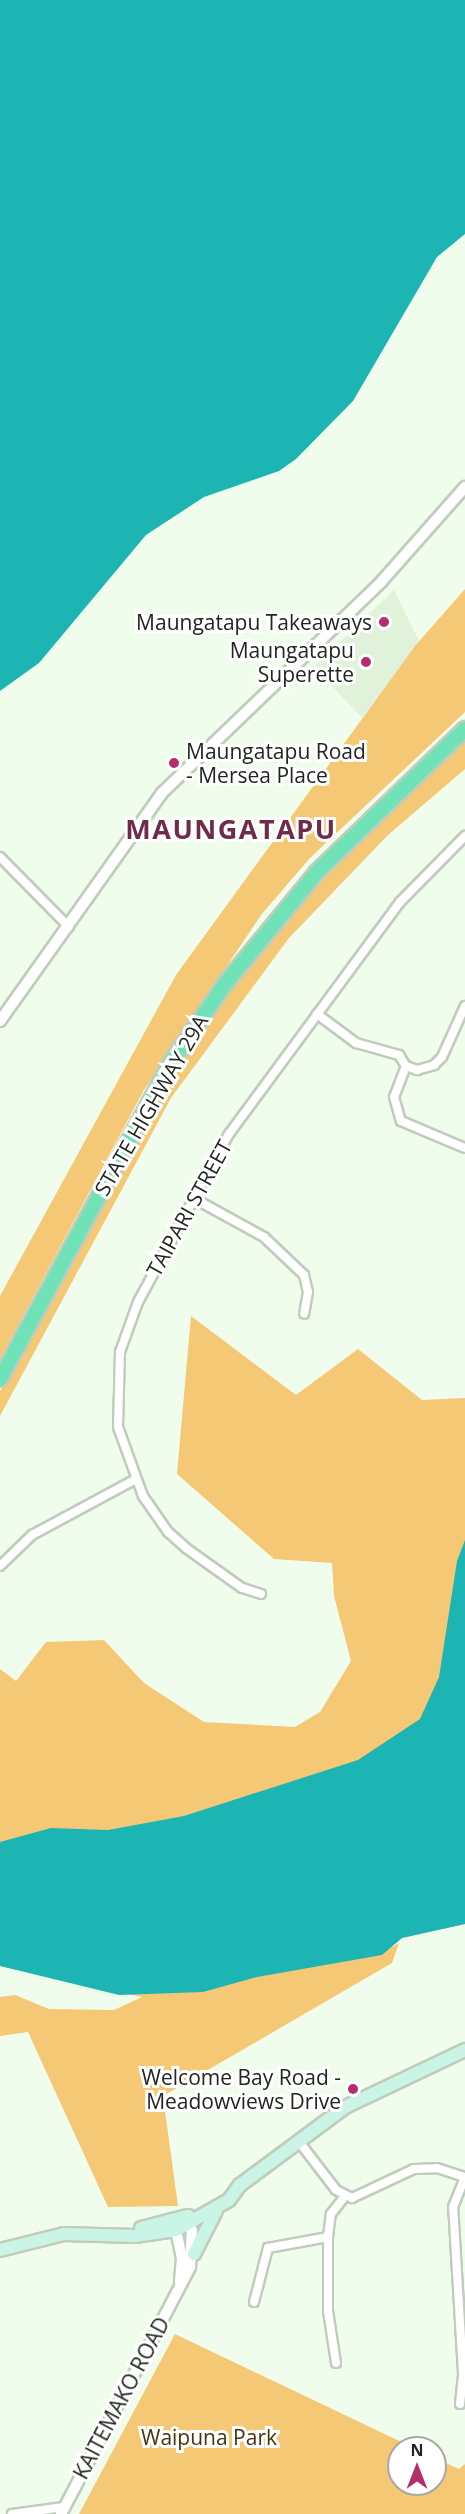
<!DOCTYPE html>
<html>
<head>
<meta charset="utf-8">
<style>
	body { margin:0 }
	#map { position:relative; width:465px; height:2514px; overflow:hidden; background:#f1fdec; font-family:"Open Sans",sans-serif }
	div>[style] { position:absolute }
	.built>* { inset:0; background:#e1f2db }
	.green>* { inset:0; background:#f5c875 }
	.water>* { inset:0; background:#1cb5b3 }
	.roads { filter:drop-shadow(2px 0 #c0ccbc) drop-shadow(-2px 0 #c0ccbc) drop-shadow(0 2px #c0ccbc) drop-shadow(0 -2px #c0ccbc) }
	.minor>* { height:8px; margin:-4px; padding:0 4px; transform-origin:4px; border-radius:4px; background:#fff }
	.tertiary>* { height:10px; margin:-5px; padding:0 5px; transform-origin:5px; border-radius:5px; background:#fff }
	.secondary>* { height:12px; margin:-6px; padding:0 6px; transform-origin:6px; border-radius:6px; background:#caf4e5 }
	.trunk>* { height:14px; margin:-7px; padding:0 7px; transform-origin:7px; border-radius:7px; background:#70e2b8 }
	.dots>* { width:16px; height:16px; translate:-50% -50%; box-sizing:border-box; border:3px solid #fff; border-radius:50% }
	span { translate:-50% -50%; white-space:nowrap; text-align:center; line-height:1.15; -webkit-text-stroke:6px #fff; paint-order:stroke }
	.poi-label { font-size:21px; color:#222620 }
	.right { translate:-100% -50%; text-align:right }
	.left { translate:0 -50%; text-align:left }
	.street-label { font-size:21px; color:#222620 }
	.park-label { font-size:21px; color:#46340f }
	.district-label { font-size:27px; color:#6f2c48; font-weight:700; letter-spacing:1.5px }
	.north { position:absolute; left:387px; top:2436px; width:60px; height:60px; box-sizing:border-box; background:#fff; border:2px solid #a7a8a6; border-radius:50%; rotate:0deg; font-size:16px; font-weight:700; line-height:24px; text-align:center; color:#222620 }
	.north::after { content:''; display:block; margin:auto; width:21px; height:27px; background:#b62d6d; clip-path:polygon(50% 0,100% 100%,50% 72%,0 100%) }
</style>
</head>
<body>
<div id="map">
	<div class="built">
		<div style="clip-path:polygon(394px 590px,419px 641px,362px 718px,314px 667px)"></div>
	</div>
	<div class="green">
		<div style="clip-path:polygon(465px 589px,465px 712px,310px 858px,261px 915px,144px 1090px,0 1359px,0 1296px,176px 975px,415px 646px)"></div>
		<div style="clip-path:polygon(465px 739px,465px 769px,388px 835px,289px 938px,171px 1098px,0 1416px,0 1391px,179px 1059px,241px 971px,321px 875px)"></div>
		<div style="clip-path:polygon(191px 1316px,296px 1395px,358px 1349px,422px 1400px,465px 1398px,465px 1818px,0 1889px,0 1669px,16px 1681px,46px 1642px,104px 1640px,144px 1683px,204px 1722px,295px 1727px,320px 1712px,351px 1661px,334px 1596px,332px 1563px,274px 1559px,177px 1474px)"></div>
		<div style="clip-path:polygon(0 1907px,465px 1924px,402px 1938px,387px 1950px,399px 1943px,392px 1963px,163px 2096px,178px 2206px,108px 2207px,28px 2032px,0 2036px,0 1997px,15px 1995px,49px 2009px,114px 2010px,142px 1997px,0 1966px)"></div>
		<div style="clip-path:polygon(175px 2334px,414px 2448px,399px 2448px,399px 2484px,435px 2484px,435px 2458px,459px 2469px,465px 2464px,465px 2514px,79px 2514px)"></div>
	</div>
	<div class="water">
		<div style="clip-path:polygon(0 0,465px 0,465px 234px,437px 257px,353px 401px,296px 459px,279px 471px,204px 497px,146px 535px,39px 663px,0 691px)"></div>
		<div style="clip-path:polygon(465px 1540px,465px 1924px,402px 1938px,382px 1955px,257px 1977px,203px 1992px,119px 1995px,0 1966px,0 1842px,51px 1828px,108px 1830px,184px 1816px,358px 1760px,420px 1719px,439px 1677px,457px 1561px)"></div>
	</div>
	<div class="roads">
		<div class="minor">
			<div style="left:0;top:857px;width:98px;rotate:45.4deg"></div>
			<div style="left:317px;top:1014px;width:49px;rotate:36.6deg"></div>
			<div style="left:356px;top:1043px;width:45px;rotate:15.6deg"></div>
			<div style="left:399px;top:1055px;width:13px;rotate:58deg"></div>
			<div style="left:406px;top:1066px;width:12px;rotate:20deg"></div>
			<div style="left:417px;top:1070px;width:18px;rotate:-16deg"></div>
			<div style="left:434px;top:1065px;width:11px;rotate:-45deg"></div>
			<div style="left:442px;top:1057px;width:56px;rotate:-65.7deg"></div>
			<div style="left:406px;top:1066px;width:33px;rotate:111deg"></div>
			<div style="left:394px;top:1097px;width:25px;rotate:74deg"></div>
			<div style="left:401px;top:1121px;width:69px;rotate:22.9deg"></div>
			<div style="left:193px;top:1198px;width:81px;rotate:28.8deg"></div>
			<div style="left:264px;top:1237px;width:55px;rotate:43.5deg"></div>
			<div style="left:304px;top:1275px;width:17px;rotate:77deg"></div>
			<div style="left:308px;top:1292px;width:22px;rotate:100deg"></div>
			<div style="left:0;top:1566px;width:45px;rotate:-44.1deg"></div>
			<div style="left:32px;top:1535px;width:116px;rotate:-28.3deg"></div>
			<div style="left:261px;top:1594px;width:20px;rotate:-162deg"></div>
			<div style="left:242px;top:1588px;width:69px;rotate:-144.5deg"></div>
			<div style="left:186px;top:1548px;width:24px;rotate:-138deg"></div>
			<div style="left:168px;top:1532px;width:44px;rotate:-124.8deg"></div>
			<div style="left:143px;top:1496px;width:73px;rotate:-109.9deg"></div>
			<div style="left:118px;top:1427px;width:75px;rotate:-88.5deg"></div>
			<div style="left:120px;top:1352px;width:53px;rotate:-70.2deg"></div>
			<div style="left:138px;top:1302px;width:191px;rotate:-61.6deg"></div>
			<div style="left:229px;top:1134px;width:288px;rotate:-53.6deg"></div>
			<div style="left:400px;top:902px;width:93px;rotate:-45.4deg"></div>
			<div style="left:300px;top:2143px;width:59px;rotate:52.5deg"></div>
			<div style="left:336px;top:2190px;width:18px;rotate:27deg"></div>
			<div style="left:352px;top:2198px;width:68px;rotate:-25.1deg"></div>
			<div style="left:414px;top:2169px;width:23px;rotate:-2deg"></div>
			<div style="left:437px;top:2168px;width:29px;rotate:18deg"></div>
			<div style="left:254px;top:2302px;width:56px;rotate:-75.5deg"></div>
			<div style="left:268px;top:2248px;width:61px;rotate:-10.4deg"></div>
			<div style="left:336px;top:2363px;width:53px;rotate:-98.7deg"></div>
			<div style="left:328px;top:2311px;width:74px;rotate:-90deg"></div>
			<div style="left:328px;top:2237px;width:23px;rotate:-83deg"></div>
			<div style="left:331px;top:2214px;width:23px;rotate:-52deg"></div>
			<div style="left:460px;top:2404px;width:31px;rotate:-84deg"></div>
			<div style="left:463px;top:2373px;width:166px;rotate:-93.4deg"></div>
			<div style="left:453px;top:2207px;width:31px;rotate:-68deg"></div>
			<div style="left:12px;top:2514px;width:52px;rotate:-7.7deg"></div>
		</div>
		<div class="tertiary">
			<div style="left:0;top:1021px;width:280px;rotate:-54.6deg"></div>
			<div style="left:162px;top:793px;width:304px;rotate:-43.9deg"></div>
			<div style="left:381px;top:582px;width:127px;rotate:-48.5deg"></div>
			<div style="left:61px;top:2514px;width:279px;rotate:-62.4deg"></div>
			<div style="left:190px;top:2267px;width:36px;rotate:-87deg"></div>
			<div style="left:192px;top:2231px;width:8px;rotate:-113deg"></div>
			<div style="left:189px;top:2224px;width:11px;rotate:-158deg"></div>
			<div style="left:179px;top:2220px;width:10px;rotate:107deg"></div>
			<div style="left:176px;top:2230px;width:29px;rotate:78deg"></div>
			<div style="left:182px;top:2258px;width:24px;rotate:95deg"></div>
		</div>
		<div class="secondary">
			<div style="left:141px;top:2228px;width:49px;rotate:-14.3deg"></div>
			<div style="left:0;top:2250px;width:66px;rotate:-14deg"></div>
			<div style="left:64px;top:2234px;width:71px;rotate:1.6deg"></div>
			<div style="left:135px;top:2236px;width:41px;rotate:-8.3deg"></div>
			<div style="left:176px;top:2230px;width:61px;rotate:-29.5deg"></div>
			<div style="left:229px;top:2200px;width:19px;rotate:-54deg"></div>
			<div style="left:240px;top:2185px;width:131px;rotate:-36.6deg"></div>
			<div style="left:345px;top:2107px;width:133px;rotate:-25.4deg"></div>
			<div style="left:194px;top:2254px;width:48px;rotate:-62.9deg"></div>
		</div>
		<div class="trunk">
			<div style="left:0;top:1379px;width:358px;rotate:-61.6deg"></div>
			<div style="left:170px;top:1064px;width:97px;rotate:-55.5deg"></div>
			<div style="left:225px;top:984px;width:145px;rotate:-50.6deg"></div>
			<div style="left:317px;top:872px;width:206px;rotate:-44deg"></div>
		</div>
	</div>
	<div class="dots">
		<div style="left:384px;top:622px;background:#b62d6d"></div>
		<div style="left:366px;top:662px;background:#b62d6d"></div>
		<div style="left:174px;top:763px;background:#b62d6d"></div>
		<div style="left:353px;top:2089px;background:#b62d6d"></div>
	</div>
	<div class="poi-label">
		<span class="right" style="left:372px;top:622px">Maungatapu Takeaways</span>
		<span class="right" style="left:354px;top:662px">Maungatapu<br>Superette</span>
		<span class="left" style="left:186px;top:763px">Maungatapu Road<br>- Mersea Place</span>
		<span class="right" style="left:341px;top:2089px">Welcome Bay Road -<br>Meadowviews Drive</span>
	</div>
	<div class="street-label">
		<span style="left:151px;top:1105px;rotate:-60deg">STATE HIGHWAY 29A</span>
		<span style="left:189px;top:1208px;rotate:-61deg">TAIPARI STREET</span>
		<span style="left:121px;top:2398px;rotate:-62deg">KAITEMAKO ROAD</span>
	</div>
	<div class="park-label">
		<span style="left:209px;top:2437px">Waipuna Park</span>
	</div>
	<div class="district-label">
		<span style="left:231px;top:829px">MAUNGATAPU</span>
	</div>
	<div class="north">N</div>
</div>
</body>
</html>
